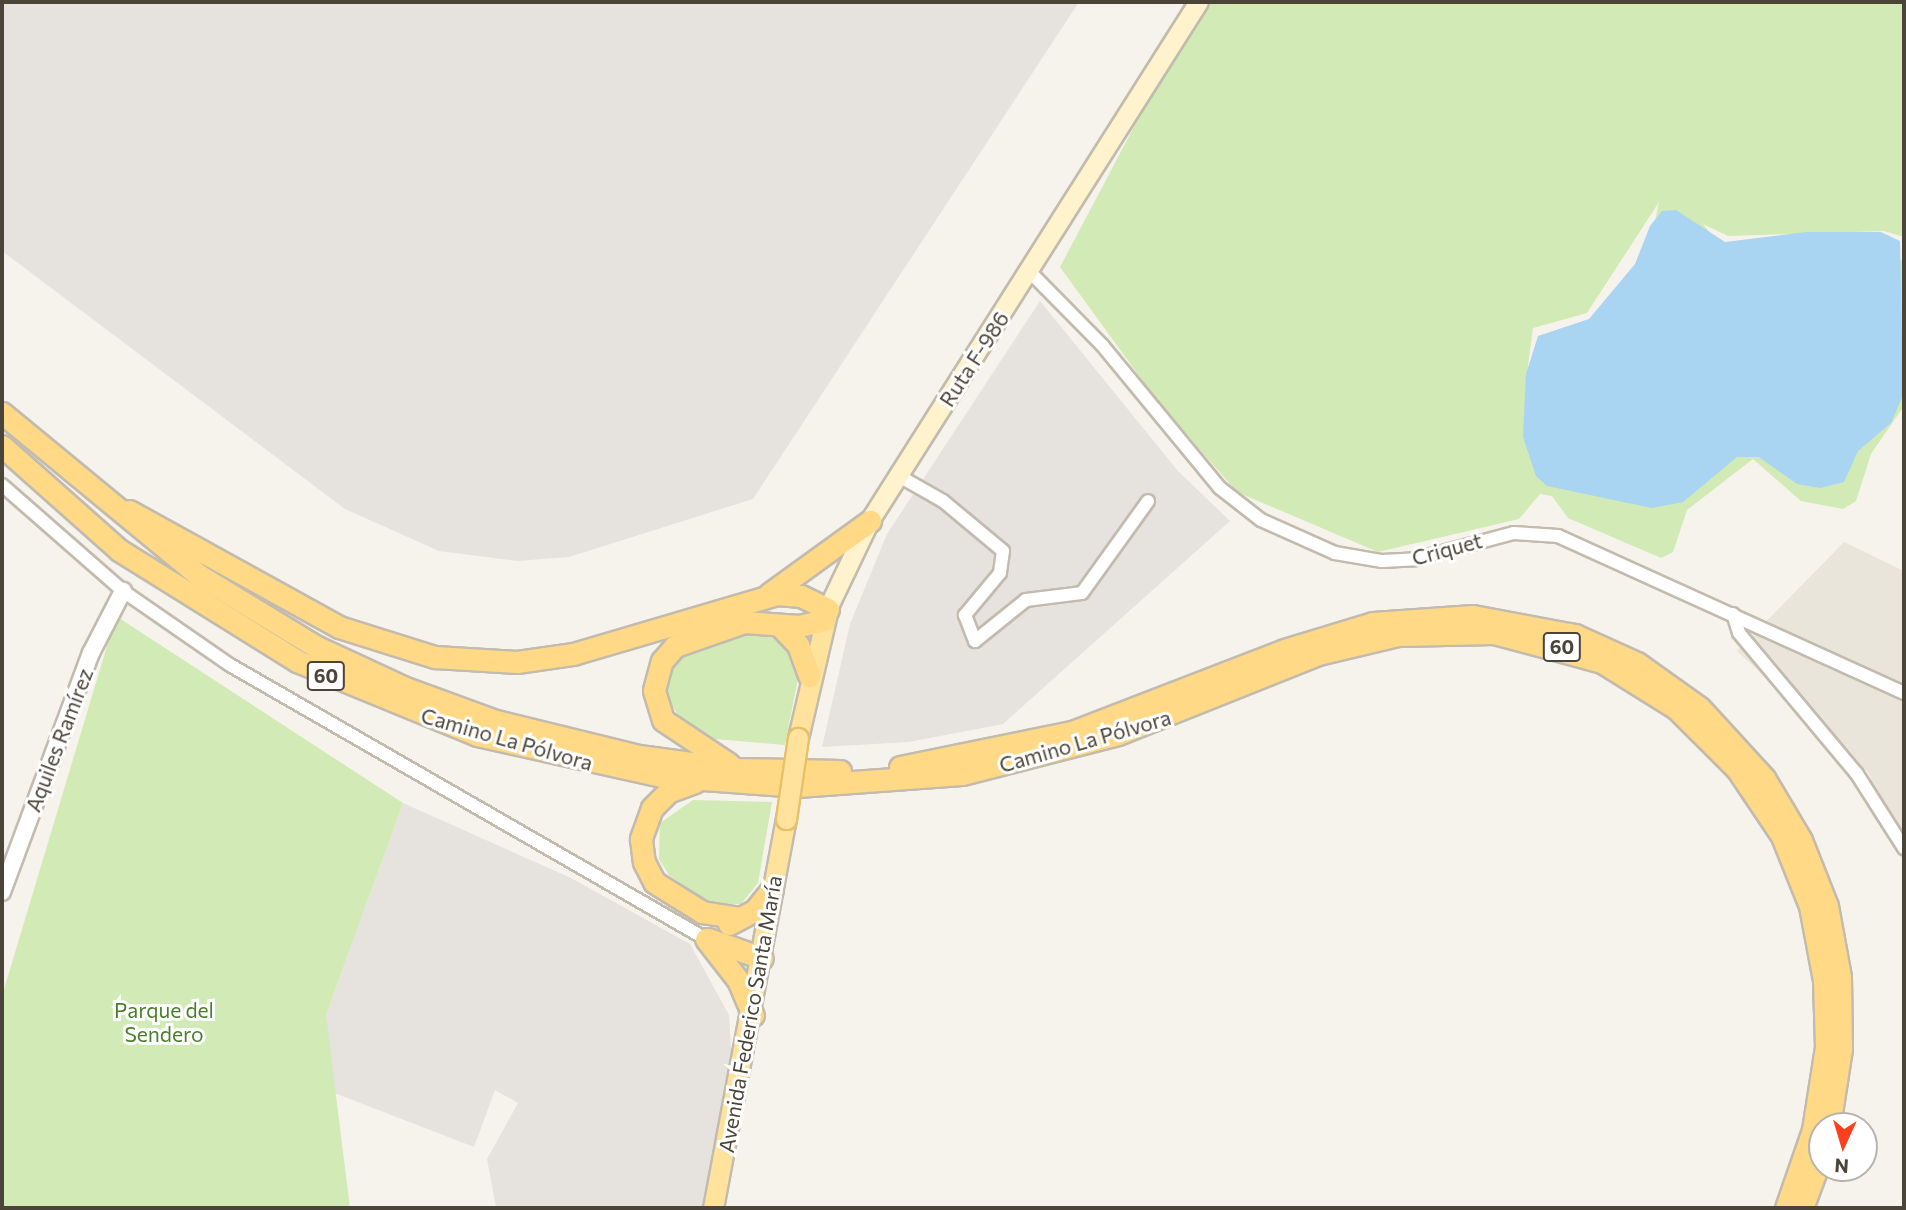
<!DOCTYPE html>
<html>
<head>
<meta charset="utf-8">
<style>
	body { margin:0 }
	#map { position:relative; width:1906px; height:1210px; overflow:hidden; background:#f6f3ec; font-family:Commissioner,sans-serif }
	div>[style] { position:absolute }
	.residential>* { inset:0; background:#eae5da }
	.industrial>* { inset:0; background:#e6e2dd }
	.green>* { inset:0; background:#d2eab5 }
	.water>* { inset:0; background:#a9d4f2 }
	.roads { filter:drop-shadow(2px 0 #c2bbae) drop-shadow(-2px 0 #c2bbae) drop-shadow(0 2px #c2bbae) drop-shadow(0 -2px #c2bbae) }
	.minor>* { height:12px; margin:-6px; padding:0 6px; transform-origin:6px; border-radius:6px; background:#fff }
	.tertiary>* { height:16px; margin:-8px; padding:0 8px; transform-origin:8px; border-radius:8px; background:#fff }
	.secondary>* { height:18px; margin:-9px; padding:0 9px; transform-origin:9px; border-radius:9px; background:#fff3cd }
	.primary>* { height:19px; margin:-9.5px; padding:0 9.5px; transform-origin:9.5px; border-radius:9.5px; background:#ffe39c }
	.trunk>* { height:21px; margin:-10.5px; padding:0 10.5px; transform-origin:10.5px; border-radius:10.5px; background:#ffd985 }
	.bridges { filter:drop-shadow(2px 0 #e6c16a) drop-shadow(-2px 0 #e6c16a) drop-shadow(0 2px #e6c16a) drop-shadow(0 -2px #e6c16a) }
	.primary-bridge>* { height:19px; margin:-9.5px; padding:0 9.5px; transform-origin:9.5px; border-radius:9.5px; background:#ffe39c }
	span { translate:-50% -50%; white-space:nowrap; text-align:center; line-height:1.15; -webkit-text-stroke:6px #fff; paint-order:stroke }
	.shield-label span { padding:2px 5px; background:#fff; border:2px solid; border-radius:5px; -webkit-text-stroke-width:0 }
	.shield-label { font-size:19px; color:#4b4439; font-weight:700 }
	.street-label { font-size:21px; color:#4b4439 }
	.park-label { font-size:21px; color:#4a7f2a }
	.frame { position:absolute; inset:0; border:4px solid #4b4439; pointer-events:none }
	.north { position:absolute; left:1808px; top:1112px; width:70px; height:70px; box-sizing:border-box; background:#fff; border:2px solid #b7b4b0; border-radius:50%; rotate:184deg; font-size:19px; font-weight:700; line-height:28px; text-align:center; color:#4b4439 }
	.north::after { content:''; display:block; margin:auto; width:24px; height:32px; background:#fc3f1d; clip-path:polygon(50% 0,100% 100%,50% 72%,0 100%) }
</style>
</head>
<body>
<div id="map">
	<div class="residential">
		<div style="clip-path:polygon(1844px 542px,1904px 571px,1904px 850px,1868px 772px,1737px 651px)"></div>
	</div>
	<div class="industrial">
		<div style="clip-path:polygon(2px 2px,1079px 2px,753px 499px,569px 557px,517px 561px,439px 551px,345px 509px,2px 251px)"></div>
		<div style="clip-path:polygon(1040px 301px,1178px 471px,1230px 521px,1003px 724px,909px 742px,822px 747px,850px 624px,887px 534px)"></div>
		<div style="clip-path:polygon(403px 803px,571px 878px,690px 944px,729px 1015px,732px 1067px,703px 1208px,496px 1208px,487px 1159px,518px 1103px,495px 1090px,474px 1147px,332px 1092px,326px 1015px)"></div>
	</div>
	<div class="green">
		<div style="clip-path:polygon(evenodd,1209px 2px,1904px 2px,1904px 237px,1884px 231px,1728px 236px,1703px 224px,1719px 244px,1897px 254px,1904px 264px,1904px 406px,1871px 454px,1856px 501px,1843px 509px,1801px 501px,1753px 459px,1687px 510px,1673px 552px,1661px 558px,1568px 518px,1552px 496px,1540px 494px,1519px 519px,1378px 552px,1237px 492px,1158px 402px,1060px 267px,1164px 70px,1209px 2px,1659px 202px,1650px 245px,1580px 340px,1526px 381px,1533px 328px,1587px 313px,1659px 202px)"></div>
		<div style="clip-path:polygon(116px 616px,403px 803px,326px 1015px,350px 1208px,2px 1208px,2px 996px)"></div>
		<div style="clip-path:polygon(748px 631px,777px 639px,800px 668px,785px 745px,715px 739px,680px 718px,667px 698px,665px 682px,676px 660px)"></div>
		<div style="clip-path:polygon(693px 800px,772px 802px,758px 883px,741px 904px,713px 905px,669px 875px,659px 859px,660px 823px)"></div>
	</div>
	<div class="water">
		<div style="clip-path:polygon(1676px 210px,1725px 242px,1807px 232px,1881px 232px,1900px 241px,1903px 395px,1891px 423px,1858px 451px,1844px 482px,1820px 488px,1797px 484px,1759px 457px,1737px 457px,1683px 502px,1652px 508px,1547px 486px,1536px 476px,1523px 437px,1526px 374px,1538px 336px,1589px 319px,1635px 264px,1650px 226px,1662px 211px)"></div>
	</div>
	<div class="roads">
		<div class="minor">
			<div style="left:1030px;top:272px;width:103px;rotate:45.4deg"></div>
			<div style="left:1102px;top:345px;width:185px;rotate:50.5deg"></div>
			<div style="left:1220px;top:488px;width:52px;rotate:38deg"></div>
			<div style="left:1261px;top:520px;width:81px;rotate:24deg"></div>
			<div style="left:1335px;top:553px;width:48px;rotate:9.7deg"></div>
			<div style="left:1382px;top:561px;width:34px;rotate:-3deg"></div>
			<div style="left:1416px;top:559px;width:101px;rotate:-14.9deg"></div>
			<div style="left:1514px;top:533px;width:44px;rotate:3.9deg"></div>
			<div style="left:1558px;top:536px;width:380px;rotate:24.4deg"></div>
			<div style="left:899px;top:476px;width:51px;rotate:29.6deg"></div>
			<div style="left:943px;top:501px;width:78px;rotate:39.8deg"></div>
			<div style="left:1003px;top:551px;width:22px;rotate:98deg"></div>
			<div style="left:1000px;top:573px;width:55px;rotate:129.8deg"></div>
			<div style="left:965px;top:615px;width:28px;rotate:69deg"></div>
			<div style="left:975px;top:641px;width:65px;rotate:-38.8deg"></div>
			<div style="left:1026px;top:600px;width:56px;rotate:-7.1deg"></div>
			<div style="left:1082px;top:593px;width:113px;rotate:-54.3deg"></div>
			<div style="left:2px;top:485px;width:161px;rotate:41.2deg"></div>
			<div style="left:123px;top:591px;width:130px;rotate:34.7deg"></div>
			<div style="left:230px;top:665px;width:549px;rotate:29.93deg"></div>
			<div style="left:1733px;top:614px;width:20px;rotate:72deg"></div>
			<div style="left:1739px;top:633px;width:184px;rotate:50.1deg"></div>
			<div style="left:1857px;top:774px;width:88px;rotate:57.6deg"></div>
		</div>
		<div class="tertiary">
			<div style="left:2px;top:892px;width:255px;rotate:-69.6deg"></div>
			<div style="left:91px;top:653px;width:70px;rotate:-62.7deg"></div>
		</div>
		<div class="secondary">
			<div style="left:828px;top:609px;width:98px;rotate:-64.5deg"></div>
			<div style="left:870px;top:521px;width:614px;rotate:-57.63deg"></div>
		</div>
		<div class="primary">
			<div style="left:798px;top:738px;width:132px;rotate:-76.9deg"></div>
			<div style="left:713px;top:1208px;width:396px;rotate:-79.4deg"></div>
		</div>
		<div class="trunk">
			<div style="left:2px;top:413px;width:256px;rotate:39.5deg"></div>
			<div style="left:200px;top:576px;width:137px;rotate:31.3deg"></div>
			<div style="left:317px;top:647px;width:95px;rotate:24.9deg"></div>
			<div style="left:403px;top:687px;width:99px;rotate:20.1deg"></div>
			<div style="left:496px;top:721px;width:147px;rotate:13.8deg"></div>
			<div style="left:639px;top:756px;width:99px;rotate:7.6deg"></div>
			<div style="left:737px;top:769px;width:103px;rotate:1.1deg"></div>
			<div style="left:2px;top:446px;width:157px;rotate:41.6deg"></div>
			<div style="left:119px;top:550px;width:210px;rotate:31.9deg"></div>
			<div style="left:297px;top:661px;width:195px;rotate:22.3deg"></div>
			<div style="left:477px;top:735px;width:189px;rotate:12.5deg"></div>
			<div style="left:662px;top:776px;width:136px;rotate:4.2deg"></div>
			<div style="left:798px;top:786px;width:164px;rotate:-4.2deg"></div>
			<div style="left:962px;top:774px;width:161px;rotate:-14.4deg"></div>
			<div style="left:1118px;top:734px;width:215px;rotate:-21.8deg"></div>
			<div style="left:1318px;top:654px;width:82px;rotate:-13.4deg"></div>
			<div style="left:1398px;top:635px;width:96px;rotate:-1.2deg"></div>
			<div style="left:1494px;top:633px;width:112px;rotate:15deg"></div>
			<div style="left:1602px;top:662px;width:87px;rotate:31.9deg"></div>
			<div style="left:1676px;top:708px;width:86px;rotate:45deg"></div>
			<div style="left:1737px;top:769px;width:81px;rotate:56.1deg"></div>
			<div style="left:1782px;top:836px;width:75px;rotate:68.2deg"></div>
			<div style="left:1810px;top:906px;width:75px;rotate:79.3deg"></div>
			<div style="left:1824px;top:980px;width:67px;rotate:88.3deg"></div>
			<div style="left:1826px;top:1047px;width:84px;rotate:98.9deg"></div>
			<div style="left:1813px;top:1130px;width:83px;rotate:109.1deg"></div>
			<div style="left:129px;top:511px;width:240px;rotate:28.9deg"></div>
			<div style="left:339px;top:627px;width:101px;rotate:17.4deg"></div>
			<div style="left:435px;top:657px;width:82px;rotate:3.5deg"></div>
			<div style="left:517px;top:662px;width:57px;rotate:-8.1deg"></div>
			<div style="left:573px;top:654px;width:213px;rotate:-16.4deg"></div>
			<div style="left:777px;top:594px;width:24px;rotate:5deg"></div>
			<div style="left:801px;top:596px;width:30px;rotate:26deg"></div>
			<div style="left:769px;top:594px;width:125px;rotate:-35.9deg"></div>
			<div style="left:779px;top:625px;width:28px;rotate:46deg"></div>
			<div style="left:798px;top:645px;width:33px;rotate:70deg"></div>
			<div style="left:729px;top:764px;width:79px;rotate:-146.3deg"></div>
			<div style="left:663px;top:720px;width:31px;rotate:-107deg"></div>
			<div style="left:654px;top:690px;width:30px;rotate:-75deg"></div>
			<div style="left:662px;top:661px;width:20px;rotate:-49deg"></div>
			<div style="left:675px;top:646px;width:73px;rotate:-19.2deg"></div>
			<div style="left:744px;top:622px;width:55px;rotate:4.2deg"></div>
			<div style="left:799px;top:626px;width:26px;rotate:-13deg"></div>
			<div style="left:900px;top:767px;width:176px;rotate:-11.5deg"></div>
			<div style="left:1072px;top:732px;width:227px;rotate:-21.1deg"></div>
			<div style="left:1284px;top:650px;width:93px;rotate:-16.9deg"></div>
			<div style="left:1373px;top:623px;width:100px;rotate:-4deg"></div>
			<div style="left:1473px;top:616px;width:104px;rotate:10.6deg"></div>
			<div style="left:1575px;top:635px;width:68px;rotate:24.3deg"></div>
			<div style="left:1637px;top:663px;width:77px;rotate:35.5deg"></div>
			<div style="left:1700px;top:708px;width:95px;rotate:47.6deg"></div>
			<div style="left:1764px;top:778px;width:72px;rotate:59.2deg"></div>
			<div style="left:1801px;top:840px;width:71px;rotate:68.5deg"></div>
			<div style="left:1827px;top:906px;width:72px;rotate:79.6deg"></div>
			<div style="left:1840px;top:977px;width:72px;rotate:89.2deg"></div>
			<div style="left:1841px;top:1049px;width:78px;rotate:98.9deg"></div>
			<div style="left:695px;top:782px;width:29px;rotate:160deg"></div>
			<div style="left:668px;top:792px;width:23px;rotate:135deg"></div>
			<div style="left:652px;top:808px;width:33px;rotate:110deg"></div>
			<div style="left:641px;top:839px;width:23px;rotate:83deg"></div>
			<div style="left:644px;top:862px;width:22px;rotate:63deg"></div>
			<div style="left:654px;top:882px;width:57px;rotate:32deg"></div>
			<div style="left:702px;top:912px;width:37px;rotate:9deg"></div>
			<div style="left:729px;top:924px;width:30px;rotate:-28deg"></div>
			<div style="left:755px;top:910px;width:27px;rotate:-51deg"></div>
			<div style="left:706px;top:939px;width:52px;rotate:52deg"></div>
			<div style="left:738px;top:980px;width:38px;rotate:67deg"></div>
			<div style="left:708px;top:939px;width:57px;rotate:19.4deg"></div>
			<div style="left:1802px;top:1208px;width:58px;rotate:-69.7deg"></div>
		</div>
	</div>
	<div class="bridges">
		<div class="primary-bridge">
			<div style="left:786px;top:819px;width:82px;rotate:-81.6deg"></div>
		</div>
	</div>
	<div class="shield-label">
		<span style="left:1562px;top:647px">60</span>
		<span style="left:326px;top:676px">60</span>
	</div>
	<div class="street-label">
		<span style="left:974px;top:359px;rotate:-57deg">Ruta F-986</span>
		<span style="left:1447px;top:549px;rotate:-15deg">Criquet</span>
		<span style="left:507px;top:739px;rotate:16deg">Camino La Pólvora</span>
		<span style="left:59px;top:740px;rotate:-69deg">Aquiles Ramírez</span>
		<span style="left:1085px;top:741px;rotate:-16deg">Camino La Pólvora</span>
		<span style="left:750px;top:1014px;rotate:-80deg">Avenida Federico Santa María</span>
	</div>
	<div class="park-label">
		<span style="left:164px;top:1022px">Parque del<br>Sendero</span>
	</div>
	<div class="frame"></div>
	<div class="north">N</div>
</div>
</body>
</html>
